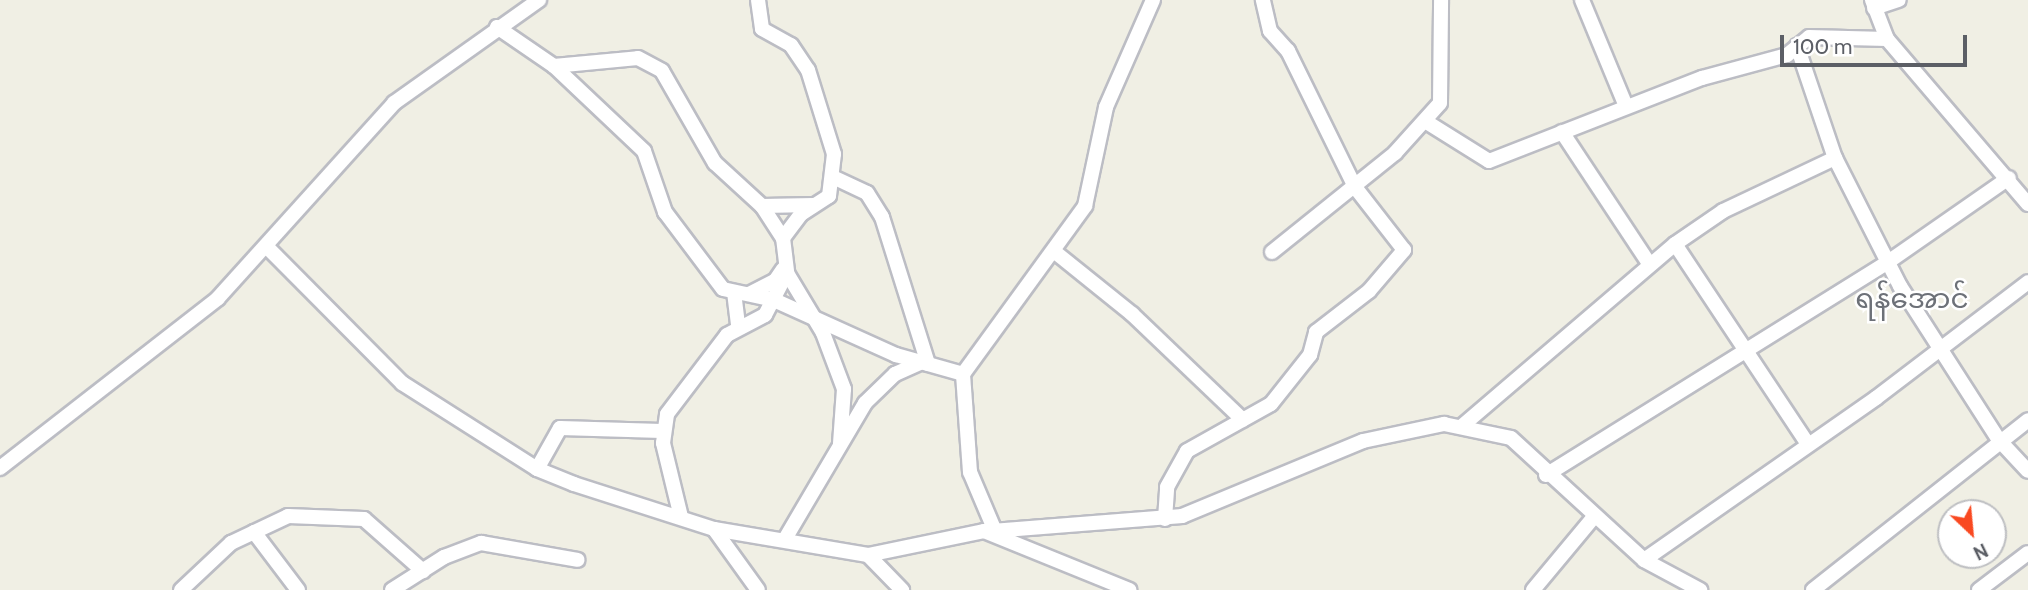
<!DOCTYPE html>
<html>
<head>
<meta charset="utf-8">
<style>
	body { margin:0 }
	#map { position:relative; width:2028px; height:590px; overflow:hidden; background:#f0efe4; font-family:Cabin,"Noto Sans Myanmar",sans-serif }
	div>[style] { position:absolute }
	.roads { filter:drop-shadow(2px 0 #bcbdc4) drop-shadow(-2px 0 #bcbdc4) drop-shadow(0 2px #bcbdc4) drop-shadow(0 -2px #bcbdc4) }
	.minor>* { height:14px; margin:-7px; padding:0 7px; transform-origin:7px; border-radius:7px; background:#fff }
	span { translate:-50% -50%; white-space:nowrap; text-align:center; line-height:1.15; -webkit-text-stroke:5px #fff; paint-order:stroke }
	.quarter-label { font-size:28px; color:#6d7178 }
	.north { position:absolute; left:1937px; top:499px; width:70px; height:70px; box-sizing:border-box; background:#fff; border:2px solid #bebfc2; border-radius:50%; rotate:154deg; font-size:19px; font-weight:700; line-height:28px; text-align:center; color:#5c5f66 }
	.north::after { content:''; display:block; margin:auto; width:24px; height:32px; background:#f94921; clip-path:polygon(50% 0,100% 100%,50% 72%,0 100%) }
	.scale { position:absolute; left:1780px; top:35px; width:187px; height:32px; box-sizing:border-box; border:4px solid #5c5f66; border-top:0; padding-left:9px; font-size:21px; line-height:24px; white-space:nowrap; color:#5c5f66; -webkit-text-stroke:5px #fff; paint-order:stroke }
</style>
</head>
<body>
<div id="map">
	<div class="roads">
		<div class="minor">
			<div style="left:758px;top:0;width:29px;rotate:82deg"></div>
			<div style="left:762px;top:29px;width:33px;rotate:29deg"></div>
			<div style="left:791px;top:45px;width:30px;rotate:56deg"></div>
			<div style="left:808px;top:70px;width:88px;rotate:72.8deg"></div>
			<div style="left:834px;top:154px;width:42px;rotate:96.8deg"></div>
			<div style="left:829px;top:196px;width:33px;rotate:147deg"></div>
			<div style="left:801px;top:214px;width:30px;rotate:127deg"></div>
			<div style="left:783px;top:238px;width:35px;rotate:83deg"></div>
			<div style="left:787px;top:273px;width:70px;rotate:59deg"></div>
			<div style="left:823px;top:333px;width:60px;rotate:69.4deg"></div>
			<div style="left:844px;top:389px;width:55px;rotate:94.2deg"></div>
			<div style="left:1582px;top:0;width:115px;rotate:67.5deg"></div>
			<div style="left:1872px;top:0;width:42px;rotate:69deg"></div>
			<div style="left:1887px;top:39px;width:217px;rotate:49.5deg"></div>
			<div style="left:1874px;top:8px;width:26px;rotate:-18deg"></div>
			<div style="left:497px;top:27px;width:69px;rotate:34.4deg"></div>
			<div style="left:554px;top:66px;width:84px;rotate:-5.4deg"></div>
			<div style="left:638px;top:58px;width:27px;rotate:28deg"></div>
			<div style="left:662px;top:71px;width:106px;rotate:60.1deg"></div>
			<div style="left:715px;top:163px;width:64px;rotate:42.5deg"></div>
			<div style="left:762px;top:206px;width:38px;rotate:57deg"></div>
			<div style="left:1797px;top:46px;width:118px;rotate:71.3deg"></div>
			<div style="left:1835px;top:158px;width:144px;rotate:63.1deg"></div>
			<div style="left:1900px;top:286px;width:183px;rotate:57.3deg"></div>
			<div style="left:1999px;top:440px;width:42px;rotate:46.9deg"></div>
			<div style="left:554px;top:66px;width:124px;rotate:43.4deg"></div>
			<div style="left:644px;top:151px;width:65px;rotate:71deg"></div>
			<div style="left:665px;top:212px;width:96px;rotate:53deg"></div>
			<div style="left:723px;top:289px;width:52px;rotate:12.2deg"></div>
			<div style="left:774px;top:300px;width:134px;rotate:24.3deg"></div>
			<div style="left:896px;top:355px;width:70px;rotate:15.8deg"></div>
			<div style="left:1425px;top:121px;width:75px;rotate:32deg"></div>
			<div style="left:1489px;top:161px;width:229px;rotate:-21.3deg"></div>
			<div style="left:1702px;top:78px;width:88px;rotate:-15.1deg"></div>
			<div style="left:1787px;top:55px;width:28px;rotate:-39deg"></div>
			<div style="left:1809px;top:37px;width:78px;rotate:1.5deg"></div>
			<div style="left:1562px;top:132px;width:159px;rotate:56.5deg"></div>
			<div style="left:835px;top:178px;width:35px;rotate:25deg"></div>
			<div style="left:867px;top:193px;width:28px;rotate:58deg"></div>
			<div style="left:882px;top:217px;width:154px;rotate:72.6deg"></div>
			<div style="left:762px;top:206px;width:52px;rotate:-1.1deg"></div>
			<div style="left:1675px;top:244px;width:239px;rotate:56.4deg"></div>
			<div style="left:266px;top:246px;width:193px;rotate:45.2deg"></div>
			<div style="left:402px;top:383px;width:160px;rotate:32.5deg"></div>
			<div style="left:537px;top:469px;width:40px;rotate:22deg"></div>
			<div style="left:574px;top:484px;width:147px;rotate:17.8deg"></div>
			<div style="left:714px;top:529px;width:156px;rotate:9.6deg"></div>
			<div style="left:868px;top:555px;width:118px;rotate:-11.7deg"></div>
			<div style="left:984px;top:531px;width:157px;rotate:22.1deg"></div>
			<div style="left:1055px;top:252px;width:99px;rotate:38.8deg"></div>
			<div style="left:1132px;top:314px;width:153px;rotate:43.7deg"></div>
			<div style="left:1272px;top:252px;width:158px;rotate:-38.8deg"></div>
			<div style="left:1395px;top:153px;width:67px;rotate:-48deg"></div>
			<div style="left:1440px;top:103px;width:103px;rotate:-89.4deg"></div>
			<div style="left:734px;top:292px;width:35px;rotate:83deg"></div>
			<div style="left:749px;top:294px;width:29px;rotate:-27deg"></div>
			<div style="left:775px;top:281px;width:14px;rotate:-56deg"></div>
			<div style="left:1462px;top:426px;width:280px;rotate:-40.5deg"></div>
			<div style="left:1675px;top:244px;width:58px;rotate:-34.5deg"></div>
			<div style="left:1723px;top:211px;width:124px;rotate:-25.3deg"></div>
			<div style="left:0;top:468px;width:276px;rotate:-37.9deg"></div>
			<div style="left:218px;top:298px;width:263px;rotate:-47.9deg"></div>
			<div style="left:394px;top:103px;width:178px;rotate:-35.4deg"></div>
			<div style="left:537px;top:469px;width:47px;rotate:-60.7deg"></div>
			<div style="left:560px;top:428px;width:102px;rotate:1.7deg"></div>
			<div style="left:1546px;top:475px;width:403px;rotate:-31.9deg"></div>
			<div style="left:1888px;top:262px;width:147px;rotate:-34.8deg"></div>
			<div style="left:681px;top:517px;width:76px;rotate:-103.7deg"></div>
			<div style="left:663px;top:443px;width:29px;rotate:-82deg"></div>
			<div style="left:667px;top:414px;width:99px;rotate:-52.8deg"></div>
			<div style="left:727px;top:335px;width:43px;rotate:-27.8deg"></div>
			<div style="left:765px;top:315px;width:47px;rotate:-62.4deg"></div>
			<div style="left:1165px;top:519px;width:32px;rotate:-86deg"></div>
			<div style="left:1167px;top:487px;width:41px;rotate:-60.9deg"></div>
			<div style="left:1187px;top:451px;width:96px;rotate:-29.2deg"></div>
			<div style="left:1271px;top:404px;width:63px;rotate:-51.5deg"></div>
			<div style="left:1310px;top:355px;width:24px;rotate:-75deg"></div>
			<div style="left:1316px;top:332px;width:67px;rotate:-37.7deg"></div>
			<div style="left:1369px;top:291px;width:54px;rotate:-49.5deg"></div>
			<div style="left:1404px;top:250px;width:80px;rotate:-127.9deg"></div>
			<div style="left:1355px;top:187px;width:152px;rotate:-116.2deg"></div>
			<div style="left:1288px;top:51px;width:27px;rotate:-132deg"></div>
			<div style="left:1270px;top:31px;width:32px;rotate:-103deg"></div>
			<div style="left:714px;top:529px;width:75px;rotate:54.2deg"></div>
			<div style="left:992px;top:531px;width:191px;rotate:-4.5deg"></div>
			<div style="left:1182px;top:516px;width:196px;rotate:-22.5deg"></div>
			<div style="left:1363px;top:441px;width:83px;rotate:-11.9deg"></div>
			<div style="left:1444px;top:424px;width:68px;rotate:11.8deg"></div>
			<div style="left:1511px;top:438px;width:180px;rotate:42.5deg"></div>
			<div style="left:1644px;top:560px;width:64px;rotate:28.2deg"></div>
			<div style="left:995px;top:531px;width:64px;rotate:-113deg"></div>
			<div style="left:970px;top:472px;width:98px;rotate:-94.1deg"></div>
			<div style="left:963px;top:374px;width:208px;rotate:-54deg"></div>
			<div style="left:1085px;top:206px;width:101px;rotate:-78deg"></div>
			<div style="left:1106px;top:107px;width:117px;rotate:-66.3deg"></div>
			<div style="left:254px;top:532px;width:73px;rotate:52.8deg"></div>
			<div style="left:785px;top:539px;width:158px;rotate:-59.5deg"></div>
			<div style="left:865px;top:403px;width:42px;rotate:-44deg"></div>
			<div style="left:895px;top:374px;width:30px;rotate:-24deg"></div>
			<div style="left:868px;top:555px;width:49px;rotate:45.8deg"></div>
			<div style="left:1644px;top:560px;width:283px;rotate:-34.9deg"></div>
			<div style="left:1876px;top:398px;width:191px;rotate:-37.3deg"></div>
			<div style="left:181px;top:590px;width:69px;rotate:-43.2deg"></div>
			<div style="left:231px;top:543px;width:63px;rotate:-25.3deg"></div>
			<div style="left:288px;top:516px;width:76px;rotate:2.3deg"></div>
			<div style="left:364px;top:519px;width:79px;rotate:41.4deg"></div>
			<div style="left:392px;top:590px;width:62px;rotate:-32.4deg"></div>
			<div style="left:444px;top:557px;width:40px;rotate:-21deg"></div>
			<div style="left:481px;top:543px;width:98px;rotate:9.9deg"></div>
			<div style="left:1533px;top:590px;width:94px;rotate:-50.2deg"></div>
			<div style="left:1813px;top:590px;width:274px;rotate:-38.3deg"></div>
			<div style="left:1979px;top:590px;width:61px;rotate:-37.1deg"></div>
		</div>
	</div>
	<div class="quarter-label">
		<span style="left:1912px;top:298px">ရန်အောင်</span>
	</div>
	<div class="north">N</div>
	<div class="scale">100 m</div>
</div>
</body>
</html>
